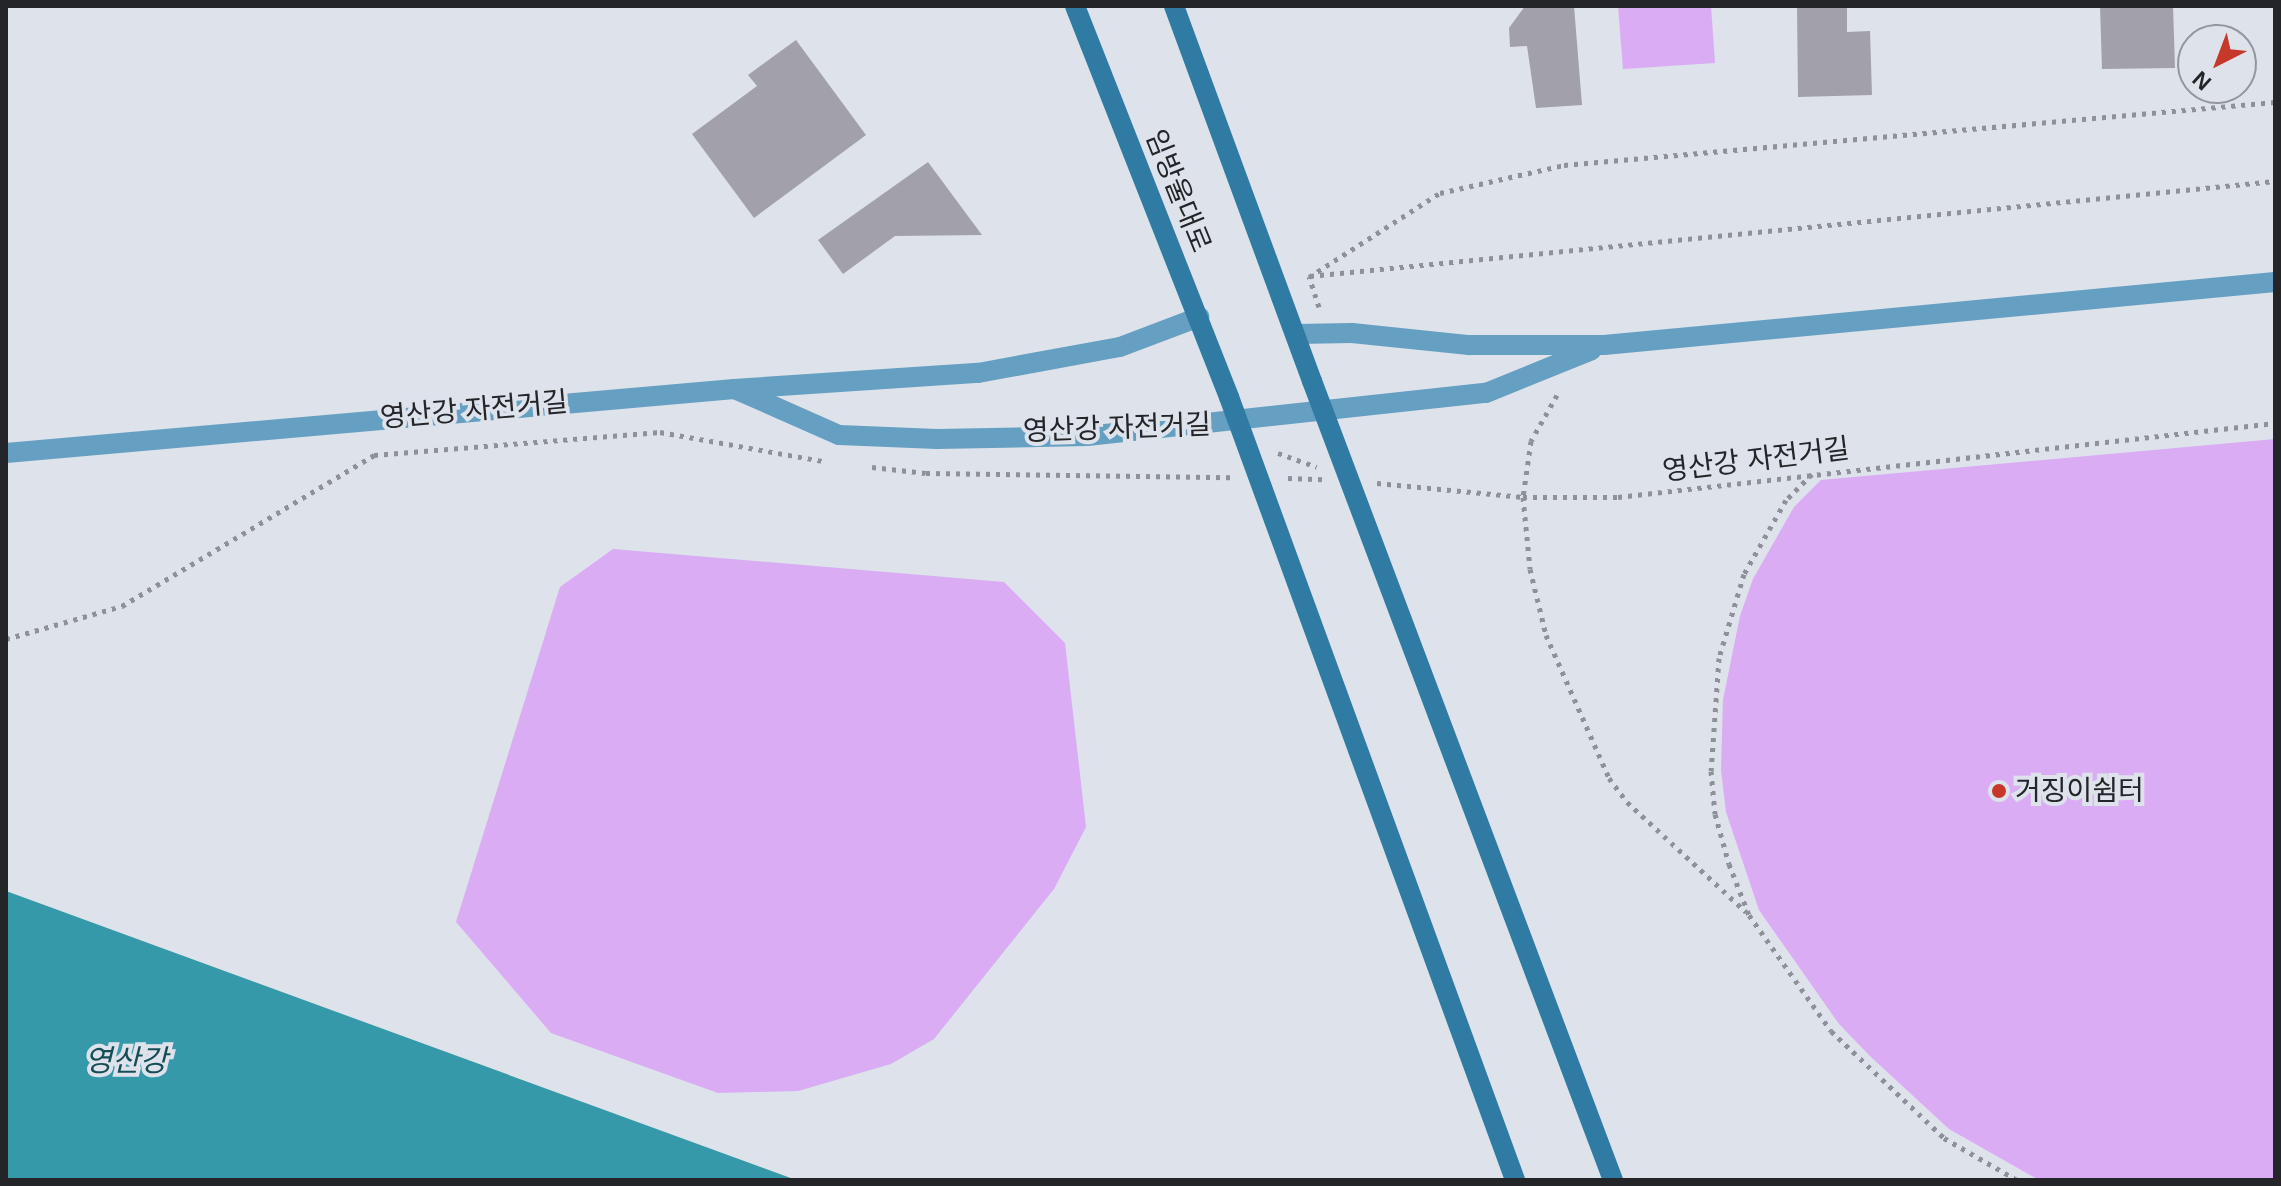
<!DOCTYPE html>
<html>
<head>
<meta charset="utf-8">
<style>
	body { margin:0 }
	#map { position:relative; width:2281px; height:1186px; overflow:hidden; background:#dde2eb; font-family:Arial,"Noto Sans KR",sans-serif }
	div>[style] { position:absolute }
	.green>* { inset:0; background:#d9acf4 }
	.water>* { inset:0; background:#3599a9 }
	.building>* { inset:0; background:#a2a1aa }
	.path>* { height:5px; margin-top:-2.5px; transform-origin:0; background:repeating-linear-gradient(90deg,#8e9298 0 4px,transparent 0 10px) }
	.street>* { height:20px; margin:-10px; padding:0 10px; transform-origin:10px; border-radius:10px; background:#659fc1 }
	.secondary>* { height:20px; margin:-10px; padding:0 10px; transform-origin:10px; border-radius:10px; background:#2f7ba3 }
	.secondary-bridge>* { height:20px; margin:-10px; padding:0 10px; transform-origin:10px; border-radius:10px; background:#2f7ba3 }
	.dots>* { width:22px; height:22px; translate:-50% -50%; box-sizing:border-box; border:4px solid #dde2eb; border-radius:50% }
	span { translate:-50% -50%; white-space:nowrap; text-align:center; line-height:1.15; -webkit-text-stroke:8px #dde2eb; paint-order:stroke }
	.street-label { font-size:28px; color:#232528 }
	.poi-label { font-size:28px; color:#232528 }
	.left { translate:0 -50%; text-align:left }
	.water-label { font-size:30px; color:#144d55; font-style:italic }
	.frame { position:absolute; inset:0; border:8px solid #232528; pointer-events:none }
	.north { position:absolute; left:2177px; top:24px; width:80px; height:80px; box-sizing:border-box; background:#dde2eb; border:2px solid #93969d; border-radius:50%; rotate:222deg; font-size:22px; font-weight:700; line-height:32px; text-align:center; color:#232528 }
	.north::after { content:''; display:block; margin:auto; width:28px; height:36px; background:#c5382a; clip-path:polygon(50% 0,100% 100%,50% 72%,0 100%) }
</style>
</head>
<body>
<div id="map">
	<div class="green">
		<div style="clip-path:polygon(1618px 6px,1711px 6px,1715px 63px,1623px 69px)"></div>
		<div style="clip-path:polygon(2275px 439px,2275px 1180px,2039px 1180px,1949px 1129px,1871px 1057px,1839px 1024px,1759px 910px,1726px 812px,1721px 770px,1723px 700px,1740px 616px,1753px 579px,1794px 507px,1821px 480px)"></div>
		<div style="clip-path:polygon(613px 549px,1004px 582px,1065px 643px,1086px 827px,1054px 889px,934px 1039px,891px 1064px,798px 1091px,718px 1093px,551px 1033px,456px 922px,560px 587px)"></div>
	</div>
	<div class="water">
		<div style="clip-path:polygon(6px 891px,796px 1180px,6px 1180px)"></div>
	</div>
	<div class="building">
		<div style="clip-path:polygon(1525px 6px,1574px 6px,1582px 105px,1536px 108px,1527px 46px,1510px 47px,1509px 28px)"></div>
		<div style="clip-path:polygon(1797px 6px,1847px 6px,1847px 32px,1870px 31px,1872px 95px,1798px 97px)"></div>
		<div style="clip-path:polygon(2100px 6px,2173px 6px,2175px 68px,2102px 69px)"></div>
		<div style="clip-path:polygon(796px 40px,866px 135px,754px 218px,692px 134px,757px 86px,748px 75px)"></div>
		<div style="clip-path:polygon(928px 162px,982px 235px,895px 236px,843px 274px,818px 240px)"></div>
	</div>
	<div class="path">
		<div style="left:1310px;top:276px;width:970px;rotate:-5.62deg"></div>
		<div style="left:1319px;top:307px;width:32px;rotate:-108deg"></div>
		<div style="left:1309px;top:277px;width:156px;rotate:-32.7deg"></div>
		<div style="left:1440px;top:193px;width:127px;rotate:-12.7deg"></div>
		<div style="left:1564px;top:165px;width:714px;rotate:-5.06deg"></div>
		<div style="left:1557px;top:395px;width:53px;rotate:119.5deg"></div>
		<div style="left:1531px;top:441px;width:57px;rotate:98.1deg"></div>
		<div style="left:1523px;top:497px;width:72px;rotate:84.4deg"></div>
		<div style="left:1530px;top:569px;width:68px;rotate:76.4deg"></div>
		<div style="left:1546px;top:635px;width:156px;rotate:66.2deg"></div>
		<div style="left:1609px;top:778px;width:30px;rotate:53deg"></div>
		<div style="left:1627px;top:802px;width:162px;rotate:42.7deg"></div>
		<div style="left:1278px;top:453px;width:41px;rotate:19.7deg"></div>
		<div style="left:872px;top:467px;width:54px;rotate:6.3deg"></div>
		<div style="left:926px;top:473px;width:304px;rotate:0.8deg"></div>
		<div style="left:1812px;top:474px;width:37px;rotate:135deg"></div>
		<div style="left:1786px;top:500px;width:85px;rotate:119.6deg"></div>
		<div style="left:1744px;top:574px;width:88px;rotate:106.6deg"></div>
		<div style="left:1719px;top:658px;width:113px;rotate:94deg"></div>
		<div style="left:1711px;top:771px;width:43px;rotate:84.7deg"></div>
		<div style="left:1715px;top:814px;width:52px;rotate:74.4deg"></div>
		<div style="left:1729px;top:864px;width:55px;rotate:68.6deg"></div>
		<div style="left:1749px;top:915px;width:142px;rotate:54.7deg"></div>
		<div style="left:1831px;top:1031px;width:156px;rotate:43.4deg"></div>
		<div style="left:1944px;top:1138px;width:84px;rotate:29.9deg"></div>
		<div style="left:1288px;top:478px;width:34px;rotate:2deg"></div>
		<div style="left:1377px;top:483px;width:147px;rotate:5.5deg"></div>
		<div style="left:1523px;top:497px;width:95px"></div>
		<div style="left:1618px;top:497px;width:661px;rotate:-6.43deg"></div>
		<div style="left:6px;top:639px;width:121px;rotate:-15.9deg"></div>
		<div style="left:122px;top:606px;width:294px;rotate:-30.9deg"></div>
		<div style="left:374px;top:455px;width:287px;rotate:-4.6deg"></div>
		<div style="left:660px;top:432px;width:166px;rotate:10.1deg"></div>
	</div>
	<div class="street">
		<div style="left:1296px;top:334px;width:56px;rotate:-1deg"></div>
		<div style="left:1352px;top:333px;width:118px;rotate:5.9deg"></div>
		<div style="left:1469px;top:345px;width:135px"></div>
		<div style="left:1604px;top:345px;width:674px;rotate:-5.36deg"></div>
		<div style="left:737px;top:390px;width:111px;rotate:23.8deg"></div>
		<div style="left:839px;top:435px;width:98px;rotate:2.3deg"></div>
		<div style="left:937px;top:439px;width:150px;rotate:-1.1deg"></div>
		<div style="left:1087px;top:436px;width:401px;rotate:-6.2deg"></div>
		<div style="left:1486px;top:393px;width:114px;rotate:-22.1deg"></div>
		<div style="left:6px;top:453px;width:731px;rotate:-5.02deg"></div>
		<div style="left:734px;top:389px;width:245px;rotate:-3.8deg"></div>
		<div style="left:978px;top:373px;width:144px;rotate:-10.4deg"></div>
		<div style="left:1120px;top:347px;width:85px;rotate:-20.8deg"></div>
	</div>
	<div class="secondary">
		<div style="left:1075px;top:6px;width:420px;rotate:68.5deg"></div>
		<div style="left:1174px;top:6px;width:400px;rotate:69.8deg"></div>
	</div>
	<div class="secondary-bridge">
		<div style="left:1312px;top:381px;width:854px;rotate:69.36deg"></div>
		<div style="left:1229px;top:397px;width:834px;rotate:69.93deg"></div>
	</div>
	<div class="dots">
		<div style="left:1999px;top:791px;background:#c5382a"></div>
	</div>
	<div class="street-label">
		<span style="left:1178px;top:191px;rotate:68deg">임방울대로</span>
		<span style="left:474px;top:410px;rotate:-5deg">영산강 자전거길</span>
		<span style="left:1117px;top:428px;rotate:-2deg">영산강 자전거길</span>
		<span style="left:1756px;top:460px;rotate:-7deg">영산강 자전거길</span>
	</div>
	<div class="poi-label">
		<span class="left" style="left:2015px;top:791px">거징이쉼터</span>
	</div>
	<div class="water-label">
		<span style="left:126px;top:1061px">영산강</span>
	</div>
	<div class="frame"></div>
	<div class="north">N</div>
</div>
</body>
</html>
